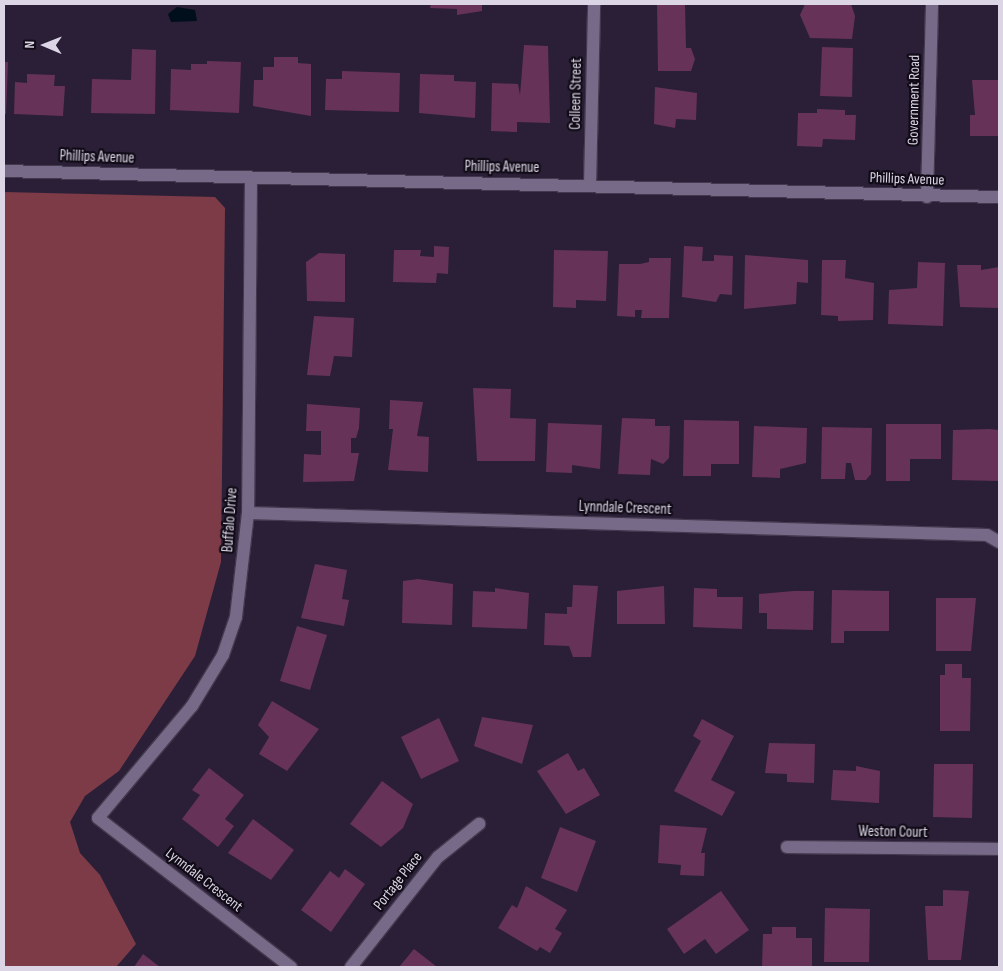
<!DOCTYPE html>
<html>
<head>
<meta charset="utf-8">
<style>
	body { margin:0 }
	#map { position:relative; width:1003px; height:971px; overflow:hidden; background:#2a1f37; font-family:"Sofia Sans Condensed",sans-serif }
	div>[style] { position:absolute }
	.forest>* { inset:0; background:#7c3b47 }
	.water>* { inset:0; background:#000f1b }
	.building>* { inset:0; background:#663258 }
	.roads { filter:drop-shadow(1px 0 #43394e) drop-shadow(-1px 0 #43394e) drop-shadow(0 1px #43394e) drop-shadow(0 -1px #43394e) }
	.minor>* { height:12px; margin:-6px; padding:0 6px; transform-origin:6px; border-radius:6px; background:#776a88 }
	span { translate:-50% -50%; white-space:nowrap; text-align:center; line-height:1.15; -webkit-text-stroke:4.5px #100b16; paint-order:stroke }
	.street-label { font-size:15px; color:#dcd5e6 }
	.frame { position:absolute; inset:0; border:5px solid #dcd5e6; pointer-events:none }
	.north { position:absolute; left:20px; top:20px; width:50px; height:50px; -webkit-text-stroke:4px #100b16; paint-order:stroke; rotate:271deg; font-size:14px; font-weight:700; line-height:20px; text-align:center; color:#dcd5e6 }
	.north::after { content:''; display:block; margin:auto; width:18px; height:22px; background:#dcd5e6; clip-path:polygon(50% 0,100% 100%,50% 72%,0 100%) }
</style>
</head>
<body>
<div id="map">
	<div class="forest">
		<div style="clip-path:polygon(4px 192px,215px 197px,225px 208px,221px 562px,195px 656px,119px 771px,85px 796px,70px 822px,80px 853px,100px 875px,136px 944px,116px 967px,4px 967px)"></div>
	</div>
	<div class="water">
		<div style="clip-path:polygon(177px 7px,195px 10px,197px 21px,171px 22px,168px 14px)"></div>
	</div>
	<div class="building">
		<div style="clip-path:polygon(431px 4px,482px 4px,482px 11px,457px 15px,457px 9px,430px 8px)"></div>
		<div style="clip-path:polygon(657px 4px,685px 4px,686px 48px,691px 48px,695px 59px,691px 71px,658px 71px)"></div>
		<div style="clip-path:polygon(805px 4px,851px 4px,855px 16px,852px 39px,810px 38px,800px 15px)"></div>
		<div style="clip-path:polygon(524px 45px,548px 46px,550px 123px,517px 122px,517px 132px,491px 131px,492px 83px,518px 84px,520px 95px)"></div>
		<div style="clip-path:polygon(822px 47px,853px 48px,852px 97px,820px 96px)"></div>
		<div style="clip-path:polygon(132px 49px,156px 50px,155px 114px,91px 113px,92px 79px,131px 80px)"></div>
		<div style="clip-path:polygon(274px 57px,298px 57px,298px 63px,311px 64px,311px 116px,253px 106px,254px 80px,263px 80px,263px 67px,274px 67px)"></div>
		<div style="clip-path:polygon(207px 61px,241px 62px,239px 113px,170px 110px,171px 69px,191px 70px,191px 64px,207px 64px)"></div>
		<div style="clip-path:polygon(4px 62px,8px 62px,6px 114px,4px 114px)"></div>
		<div style="clip-path:polygon(342px 71px,400px 73px,399px 112px,325px 110px,326px 79px,342px 79px)"></div>
		<div style="clip-path:polygon(27px 74px,55px 75px,54px 86px,65px 86px,63px 116px,14px 114px,15px 82px,27px 83px)"></div>
		<div style="clip-path:polygon(420px 74px,454px 75px,454px 81px,476px 82px,475px 118px,419px 113px)"></div>
		<div style="clip-path:polygon(972px 80px,999px 80px,999px 136px,970px 136px,970px 115px,975px 115px)"></div>
		<div style="clip-path:polygon(655px 87px,697px 93px,696px 120px,676px 119px,675px 128px,654px 124px)"></div>
		<div style="clip-path:polygon(817px 109px,845px 110px,845px 115px,856px 115px,855px 140px,823px 139px,822px 147px,797px 146px,798px 113px,817px 113px)"></div>
		<div style="clip-path:polygon(434px 246px,449px 247px,448px 274px,437px 273px,436px 283px,393px 282px,394px 250px,421px 250px,420px 256px,434px 257px)"></div>
		<div style="clip-path:polygon(684px 246px,703px 247px,702px 261px,714px 261px,714px 255px,733px 256px,732px 295px,720px 294px,716px 302px,682px 297px)"></div>
		<div style="clip-path:polygon(554px 250px,608px 251px,606px 301px,576px 300px,576px 308px,553px 307px)"></div>
		<div style="clip-path:polygon(319px 253px,345px 254px,345px 302px,307px 301px,306px 262px)"></div>
		<div style="clip-path:polygon(745px 255px,808px 260px,808px 283px,797px 282px,796px 304px,744px 309px)"></div>
		<div style="clip-path:polygon(649px 258px,671px 258px,669px 318px,641px 318px,642px 310px,635px 310px,635px 317px,617px 316px,619px 264px,640px 264px,649px 262px)"></div>
		<div style="clip-path:polygon(822px 260px,846px 260px,845px 278px,874px 283px,873px 320px,838px 321px,838px 316px,821px 315px)"></div>
		<div style="clip-path:polygon(918px 262px,945px 263px,943px 326px,888px 324px,889px 290px,917px 288px)"></div>
		<div style="clip-path:polygon(957px 265px,981px 265px,981px 270px,999px 267px,999px 308px,960px 307px)"></div>
		<div style="clip-path:polygon(314px 316px,354px 318px,352px 357px,334px 356px,330px 376px,307px 375px)"></div>
		<div style="clip-path:polygon(473px 388px,511px 389px,510px 418px,536px 419px,535px 461px,477px 461px)"></div>
		<div style="clip-path:polygon(390px 400px,423px 402px,417px 436px,429px 437px,428px 472px,388px 470px,393px 429px,389px 429px)"></div>
		<div style="clip-path:polygon(307px 404px,360px 408px,359px 428px,356px 438px,351px 438px,351px 453px,359px 453px,354px 481px,303px 482px,304px 454px,321px 455px,321px 431px,306px 431px)"></div>
		<div style="clip-path:polygon(622px 418px,655px 419px,655px 426px,670px 426px,669px 458px,663px 464px,651px 459px,650px 475px,618px 474px)"></div>
		<div style="clip-path:polygon(684px 420px,739px 421px,739px 464px,711px 464px,711px 476px,683px 476px)"></div>
		<div style="clip-path:polygon(548px 423px,602px 425px,600px 469px,572px 465px,572px 473px,546px 472px)"></div>
		<div style="clip-path:polygon(886px 424px,941px 424px,941px 459px,910px 459px,910px 481px,886px 481px)"></div>
		<div style="clip-path:polygon(754px 426px,807px 428px,806px 463px,780px 469px,780px 478px,752px 477px)"></div>
		<div style="clip-path:polygon(822px 427px,872px 428px,871px 474px,866px 480px,855px 480px,851px 463px,846px 463px,845px 479px,821px 479px)"></div>
		<div style="clip-path:polygon(989px 429px,999px 430px,999px 481px,952px 480px,953px 430px)"></div>
		<div style="clip-path:polygon(315px 564px,347px 570px,342px 599px,349px 600px,344px 626px,301px 618px)"></div>
		<div style="clip-path:polygon(418px 579px,453px 584px,452px 625px,402px 623px,403px 581px)"></div>
		<div style="clip-path:polygon(573px 585px,598px 586px,591px 657px,573px 657px,569px 646px,544px 645px,545px 613px,567px 614px,567px 607px,572px 607px)"></div>
		<div style="clip-path:polygon(664px 586px,665px 624px,617px 624px,617px 591px)"></div>
		<div style="clip-path:polygon(495px 588px,529px 593px,527px 629px,472px 627px,473px 591px,495px 592px)"></div>
		<div style="clip-path:polygon(694px 588px,717px 589px,717px 597px,743px 597px,742px 629px,693px 627px)"></div>
		<div style="clip-path:polygon(832px 590px,889px 591px,889px 631px,844px 631px,844px 643px,831px 643px)"></div>
		<div style="clip-path:polygon(794px 591px,814px 591px,813px 630px,767px 629px,767px 613px,759px 613px,759px 594px)"></div>
		<div style="clip-path:polygon(936px 598px,976px 598px,971px 651px,936px 651px)"></div>
		<div style="clip-path:polygon(297px 626px,327px 635px,310px 690px,280px 681px)"></div>
		<div style="clip-path:polygon(945px 664px,962px 664px,962px 678px,971px 678px,970px 731px,940px 731px,940px 675px,945px 675px)"></div>
		<div style="clip-path:polygon(272px 701px,319px 729px,287px 771px,259px 754px,269px 737px,258px 725px)"></div>
		<div style="clip-path:polygon(482px 717px,533px 725px,522px 764px,474px 746px)"></div>
		<div style="clip-path:polygon(439px 718px,459px 761px,421px 779px,401px 737px)"></div>
		<div style="clip-path:polygon(702px 719px,734px 736px,711px 780px,735px 792px,722px 816px,674px 791px,701px 741px,693px 736px)"></div>
		<div style="clip-path:polygon(769px 743px,815px 744px,814px 783px,787px 782px,787px 774px,765px 773px)"></div>
		<div style="clip-path:polygon(568px 753px,578px 771px,584px 768px,600px 795px,566px 814px,537px 771px)"></div>
		<div style="clip-path:polygon(934px 764px,973px 764px,972px 818px,933px 817px)"></div>
		<div style="clip-path:polygon(856px 766px,880px 771px,879px 803px,831px 800px,833px 770px,856px 771px)"></div>
		<div style="clip-path:polygon(209px 768px,244px 795px,225px 819px,234px 826px,218px 847px,182px 819px,200px 795px,192px 790px)"></div>
		<div style="clip-path:polygon(382px 781px,413px 804px,403px 828px,381px 847px,350px 824px)"></div>
		<div style="clip-path:polygon(253px 819px,294px 850px,271px 880px,228px 853px)"></div>
		<div style="clip-path:polygon(660px 825px,707px 828px,701px 853px,705px 853px,704px 876px,680px 875px,681px 865px,658px 863px)"></div>
		<div style="clip-path:polygon(560px 827px,596px 841px,577px 892px,541px 878px)"></div>
		<div style="clip-path:polygon(345px 869px,365px 884px,331px 932px,301px 910px,330px 871px,339px 878px)"></div>
		<div style="clip-path:polygon(526px 886px,567px 910px,555px 929px,562px 933px,550px 953px,540px 947px,537px 951px,498px 928px,512px 905px,517px 908px)"></div>
		<div style="clip-path:polygon(943px 890px,969px 891px,961px 960px,928px 960px,925px 906px,943px 906px)"></div>
		<div style="clip-path:polygon(721px 891px,749px 930px,716px 954px,705px 939px,684px 954px,667px 929px)"></div>
		<div style="clip-path:polygon(825px 908px,870px 909px,869px 962px,824px 962px)"></div>
		<div style="clip-path:polygon(772px 927px,796px 927px,796px 938px,812px 938px,812px 967px,762px 967px,763px 934px,772px 934px)"></div>
		<div style="clip-path:polygon(414px 949px,437px 967px,399px 967px)"></div>
		<div style="clip-path:polygon(143px 954px,160px 967px,134px 967px)"></div>
	</div>
	<div class="roads">
		<div class="minor">
			<div style="left:4px;top:171px;width:995px;rotate:1.5deg"></div>
			<div style="left:251px;top:178px;width:335px;rotate:90.5deg"></div>
			<div style="left:248px;top:513px;width:105px;rotate:96.6deg"></div>
			<div style="left:236px;top:617px;width:40px;rotate:108.9deg"></div>
			<div style="left:223px;top:655px;width:60px;rotate:121.3deg"></div>
			<div style="left:192px;top:706px;width:146px;rotate:130deg"></div>
			<div style="left:98px;top:818px;width:244px;rotate:37.7deg"></div>
			<div style="left:590px;top:186px;width:182px;rotate:-88.7deg"></div>
			<div style="left:927px;top:197px;width:193px;rotate:-88.5deg"></div>
			<div style="left:248px;top:513px;width:739px;rotate:1.71deg"></div>
			<div style="left:987px;top:535px;width:14px;rotate:30deg"></div>
			<div style="left:787px;top:847px;width:212px;rotate:0.5deg"></div>
			<div style="left:351px;top:967px;width:140px;rotate:-51.7deg"></div>
			<div style="left:438px;top:857px;width:53px;rotate:-38.8deg"></div>
		</div>
	</div>
	<div class="street-label">
		<span style="left:576px;top:94px;rotate:-89deg">Colleen Street</span>
		<span style="left:914px;top:100px;rotate:-89deg">Government Road</span>
		<span style="left:97px;top:157px;rotate:2deg">Phillips Avenue</span>
		<span style="left:502px;top:167px;rotate:1deg">Phillips Avenue</span>
		<span style="left:907px;top:179px;rotate:2deg">Phillips Avenue</span>
		<span style="left:625px;top:508px;rotate:2deg">Lynndale Crescent</span>
		<span style="left:230px;top:520px;rotate:-86deg">Buffalo Drive</span>
		<span style="left:893px;top:832px;rotate:1deg">Weston Court</span>
		<span style="left:204px;top:880px;rotate:38deg">Lynndale Crescent</span>
		<span style="left:398px;top:881px;rotate:-52deg">Portage Place</span>
	</div>
	<div class="frame"></div>
	<div class="north">N</div>
</div>
</body>
</html>
